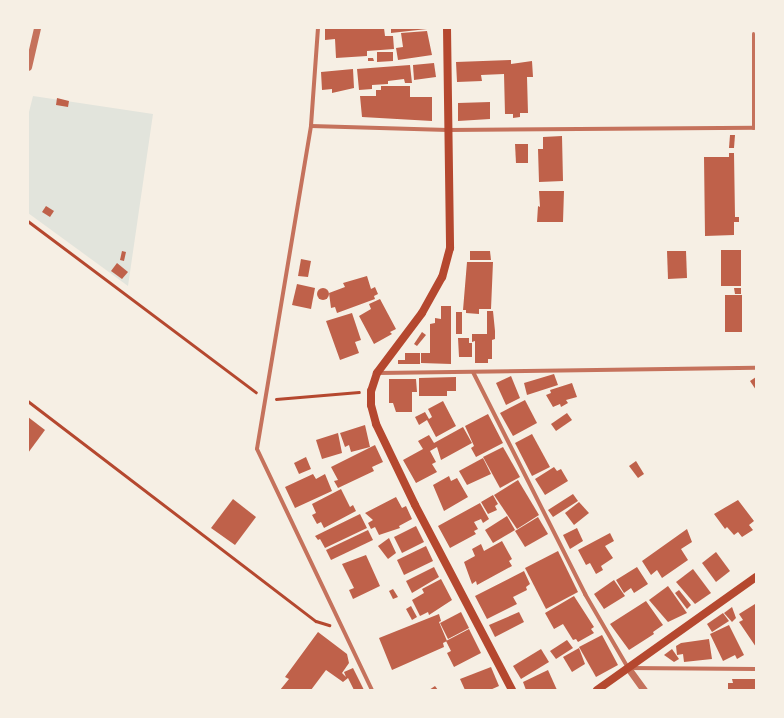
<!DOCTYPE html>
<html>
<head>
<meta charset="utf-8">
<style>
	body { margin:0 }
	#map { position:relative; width:784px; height:718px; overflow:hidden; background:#f6efe4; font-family:Mulish,sans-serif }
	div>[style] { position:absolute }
	.green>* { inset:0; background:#e2e4dc }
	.building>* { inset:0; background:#bf614a }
	.round { border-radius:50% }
	.path>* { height:2.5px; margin:-1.25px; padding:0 1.25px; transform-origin:1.25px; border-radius:1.25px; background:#b5482f }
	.service>* { height:3px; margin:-1.5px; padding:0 1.5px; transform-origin:1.5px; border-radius:1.5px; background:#c5725c }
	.minor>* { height:4px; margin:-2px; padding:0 2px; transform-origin:2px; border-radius:2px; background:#c5725c }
	.tertiary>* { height:7px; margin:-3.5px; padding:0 3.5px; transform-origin:3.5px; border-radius:3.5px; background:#c5725c }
	.secondary>* { height:8px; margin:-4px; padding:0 4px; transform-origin:4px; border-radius:4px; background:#b5482f }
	span { translate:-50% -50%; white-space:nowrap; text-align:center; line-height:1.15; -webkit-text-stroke:3.5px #f6efe4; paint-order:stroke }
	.frame { position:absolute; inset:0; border:29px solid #f6efe4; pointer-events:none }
</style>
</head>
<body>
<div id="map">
	<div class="green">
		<div style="clip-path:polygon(33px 96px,153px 114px,128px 286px,28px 213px,28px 116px)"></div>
	</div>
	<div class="building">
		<div style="clip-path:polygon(325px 28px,384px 28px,385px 36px,393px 36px,394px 49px,367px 51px,367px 56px,336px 58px,335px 39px,325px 40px)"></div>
		<div style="clip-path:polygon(391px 28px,427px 28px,427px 29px,391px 33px)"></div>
		<div style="clip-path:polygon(427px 31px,432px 55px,398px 60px,396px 48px,403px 47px,401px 33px)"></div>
		<div style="clip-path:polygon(377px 52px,393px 52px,393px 61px,377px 62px)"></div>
		<div style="clip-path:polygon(368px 58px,373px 58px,374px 61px,368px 61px)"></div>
		<div style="clip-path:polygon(511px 60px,511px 64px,532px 61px,533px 77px,527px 77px,528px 113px,520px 113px,520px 117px,513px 118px,513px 114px,505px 114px,504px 74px,481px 75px,482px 81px,457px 82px,456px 62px)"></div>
		<div style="clip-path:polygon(434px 63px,436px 77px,414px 80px,413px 65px)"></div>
		<div style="clip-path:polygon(410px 65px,412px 83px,405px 83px,404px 79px,388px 81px,388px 84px,372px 85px,372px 89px,359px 90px,357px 69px)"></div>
		<div style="clip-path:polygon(353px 69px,354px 88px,332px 93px,332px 89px,322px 90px,321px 72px)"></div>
		<div style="clip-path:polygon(381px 86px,410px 86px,410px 97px,432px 97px,432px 121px,362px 117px,360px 96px,376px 96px,376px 90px,381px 90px)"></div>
		<div style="clip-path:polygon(57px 98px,69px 101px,68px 107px,56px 105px)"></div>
		<div style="clip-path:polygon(490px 102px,490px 119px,458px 121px,458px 103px)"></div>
		<div style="clip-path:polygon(730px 135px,735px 135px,734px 148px,729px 148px)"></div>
		<div style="clip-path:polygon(562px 136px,563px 181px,539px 182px,538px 149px,543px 149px,543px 137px)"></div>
		<div style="clip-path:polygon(515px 144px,528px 144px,528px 163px,516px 163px)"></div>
		<div style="clip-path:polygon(729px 153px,734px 153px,735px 217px,739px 217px,739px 222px,734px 222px,734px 235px,705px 236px,704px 157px,729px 157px)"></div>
		<div style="clip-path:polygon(539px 191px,564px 191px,563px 222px,537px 222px,538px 206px,540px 207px)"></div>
		<div style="clip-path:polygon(46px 206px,54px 211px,50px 217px,42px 212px)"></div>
		<div style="clip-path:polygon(721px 250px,741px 250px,741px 286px,721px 286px)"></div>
		<div style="clip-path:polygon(122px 251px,126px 252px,124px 261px,120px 260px)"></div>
		<div style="clip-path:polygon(470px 251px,490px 251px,491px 260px,470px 260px)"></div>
		<div style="clip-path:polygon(667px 251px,686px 251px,687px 278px,668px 279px)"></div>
		<div style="clip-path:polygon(301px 259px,311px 261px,308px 277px,298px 276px)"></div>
		<div style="clip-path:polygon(467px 262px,493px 262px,491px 309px,479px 309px,479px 314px,466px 313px,466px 310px,463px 310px)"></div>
		<div style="clip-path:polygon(117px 263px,128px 272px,122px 279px,111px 271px)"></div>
		<div style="clip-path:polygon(367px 276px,371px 289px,375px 287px,378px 294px,374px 296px,375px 299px,337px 313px,335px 307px,331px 308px,329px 293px,345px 287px,343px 283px)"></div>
		<div style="clip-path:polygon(297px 284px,315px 288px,311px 309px,292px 305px)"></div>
		<div style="clip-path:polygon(734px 288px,741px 288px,741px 294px,735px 294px)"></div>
		<div class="round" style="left:317px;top:288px;width:12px;height:12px"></div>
		<div style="clip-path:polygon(725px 295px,742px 295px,742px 332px,725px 332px)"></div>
		<div style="clip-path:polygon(380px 299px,396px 329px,390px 332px,392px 334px,374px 344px,359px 316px,371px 309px,369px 304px)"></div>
		<div style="clip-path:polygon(441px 306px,451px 306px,451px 364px,421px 363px,421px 353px,430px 353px,430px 324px,435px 323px,435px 318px,441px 319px)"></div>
		<div style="clip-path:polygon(487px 311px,493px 311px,495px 331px,495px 339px,492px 340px,492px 359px,488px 359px,488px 363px,475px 363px,475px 341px,472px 342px,472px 334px,487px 334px)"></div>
		<div style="clip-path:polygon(456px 312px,462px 312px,462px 334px,456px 334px)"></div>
		<div style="clip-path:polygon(352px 313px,361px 340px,355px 342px,359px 353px,340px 360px,326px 321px)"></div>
		<div style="clip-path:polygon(422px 332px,426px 335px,417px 346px,414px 344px)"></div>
		<div style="clip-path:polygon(458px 338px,469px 338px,469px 343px,472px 343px,472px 357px,459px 357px)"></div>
		<div style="clip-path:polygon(405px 353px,420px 353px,420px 364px,398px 364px,398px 360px,405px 360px)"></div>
		<div style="clip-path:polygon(554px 374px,558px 385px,527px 395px,524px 383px)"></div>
		<div style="clip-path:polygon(511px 376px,520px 398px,506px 405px,496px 383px)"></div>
		<div style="clip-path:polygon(456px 377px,456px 391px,447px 391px,447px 396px,419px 396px,419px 378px)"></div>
		<div style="clip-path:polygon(756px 377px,756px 390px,750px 381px)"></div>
		<div style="clip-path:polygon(389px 379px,416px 379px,417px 392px,412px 392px,412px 412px,396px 412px,393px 403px,389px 403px)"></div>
		<div style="clip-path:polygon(572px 383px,577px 397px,566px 400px,568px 403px,561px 407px,560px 404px,553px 407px,546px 395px,551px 393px,550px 390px)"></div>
		<div style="clip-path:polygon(525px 400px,537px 423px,513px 436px,500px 413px)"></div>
		<div style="clip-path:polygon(443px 401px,456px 426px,436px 437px,427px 420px,419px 425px,415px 417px,425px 412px,429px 419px,432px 417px,428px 409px)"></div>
		<div style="clip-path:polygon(567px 413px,572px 420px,556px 431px,551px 424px)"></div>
		<div style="clip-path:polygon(488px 414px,503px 443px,476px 457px,471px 448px,474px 446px,465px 426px)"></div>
		<div style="clip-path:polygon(28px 417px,45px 430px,28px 453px)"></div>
		<div style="clip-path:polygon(365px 425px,370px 447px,351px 452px,349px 445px,345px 447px,340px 433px)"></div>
		<div style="clip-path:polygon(463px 427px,472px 443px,441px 460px,437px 447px,430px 451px,436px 462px,432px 464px,437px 472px,416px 483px,403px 460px,423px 449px,418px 441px,429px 435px,434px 443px)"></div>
		<div style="clip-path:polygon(338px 433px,342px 453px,322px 459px,316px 440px)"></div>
		<div style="clip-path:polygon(532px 434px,550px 467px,532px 476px,515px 443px)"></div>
		<div style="clip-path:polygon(375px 445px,383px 462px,372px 467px,374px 471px,338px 488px,334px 481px,338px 480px,331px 467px)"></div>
		<div style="clip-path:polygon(503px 447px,520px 477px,500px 488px,483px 457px)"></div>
		<div style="clip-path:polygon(306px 457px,311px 469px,299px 474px,294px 463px)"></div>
		<div style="clip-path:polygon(483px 458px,491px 474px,467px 485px,459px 471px)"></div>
		<div style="clip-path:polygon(636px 461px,644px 474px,638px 478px,629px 466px)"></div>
		<div style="clip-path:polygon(554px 467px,557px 471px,561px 469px,568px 481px,545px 495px,535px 479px)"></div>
		<div style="clip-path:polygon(313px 474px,316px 479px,325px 474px,332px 491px,295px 508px,285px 487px)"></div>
		<div style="clip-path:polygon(449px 476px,451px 481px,457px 478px,468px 497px,444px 511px,433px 485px)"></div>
		<div style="clip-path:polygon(518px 480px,539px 515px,517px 529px,494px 495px)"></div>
		<div style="clip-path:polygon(341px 489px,350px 507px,353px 505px,356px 511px,324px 528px,321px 522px,317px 524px,312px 515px,316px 513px,312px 504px)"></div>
		<div style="clip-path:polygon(573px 494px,578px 501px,553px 517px,548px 510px)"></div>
		<div style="clip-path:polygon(493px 495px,498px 504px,495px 506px,497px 510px,488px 514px,481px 502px)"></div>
		<div style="clip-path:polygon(396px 497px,402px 508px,406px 506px,412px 519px,399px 526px,400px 528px,379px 535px,375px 527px,371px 529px,368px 523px,373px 520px,365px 513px)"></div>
		<div style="clip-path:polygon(233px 499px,256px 517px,235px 545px,211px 528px)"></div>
		<div style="clip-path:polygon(738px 500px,754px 521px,749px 525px,753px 530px,742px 537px,738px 532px,734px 535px,727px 527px,725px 529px,714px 514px)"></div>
		<div style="clip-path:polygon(579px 502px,589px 513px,574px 525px,565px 513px)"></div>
		<div style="clip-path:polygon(480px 503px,489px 519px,483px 523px,481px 519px,474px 522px,478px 529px,474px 531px,476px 534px,450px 548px,438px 526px)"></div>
		<div style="clip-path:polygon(360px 514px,367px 528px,325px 548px,320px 539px,318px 540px,315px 536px)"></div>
		<div style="clip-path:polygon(507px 516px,515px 530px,493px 543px,485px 530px)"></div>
		<div style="clip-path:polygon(538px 517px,548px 534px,525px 547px,515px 531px)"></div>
		<div style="clip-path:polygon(416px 526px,424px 542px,402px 553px,394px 537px)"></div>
		<div style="clip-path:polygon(577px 528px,583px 541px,570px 549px,563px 535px)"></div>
		<div style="clip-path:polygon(687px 529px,692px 542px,681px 549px,688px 560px,662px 578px,657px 570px,651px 575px,642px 561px)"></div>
		<div style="clip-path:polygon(368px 530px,373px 540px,331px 560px,326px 550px)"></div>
		<div style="clip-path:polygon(610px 533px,614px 541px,605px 546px,613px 558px,601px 566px,603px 570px,596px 574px,590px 563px,586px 565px,578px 550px)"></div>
		<div style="clip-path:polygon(389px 538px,396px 553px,388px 559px,378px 546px)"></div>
		<div style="clip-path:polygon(502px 541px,512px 559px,509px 561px,512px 566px,477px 585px,476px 581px,472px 584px,464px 562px,475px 556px,472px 549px,481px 544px,484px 551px)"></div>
		<div style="clip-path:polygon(426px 546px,433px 561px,404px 575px,397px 560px)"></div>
		<div style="clip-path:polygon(558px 551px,578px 592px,546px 609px,525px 568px)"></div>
		<div style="clip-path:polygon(716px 552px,730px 571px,716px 582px,702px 563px)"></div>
		<div style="clip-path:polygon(366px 555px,380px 586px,353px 599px,349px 590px,354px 588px,342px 564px)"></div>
		<div style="clip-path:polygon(434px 567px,439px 577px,412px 593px,406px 581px)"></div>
		<div style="clip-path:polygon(637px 567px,648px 584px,634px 593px,631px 588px,624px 593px,616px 580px)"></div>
		<div style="clip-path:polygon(693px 569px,711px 593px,695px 604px,676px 582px)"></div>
		<div style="clip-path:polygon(524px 571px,530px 584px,526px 587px,527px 590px,513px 597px,517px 604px,487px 619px,475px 596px)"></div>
		<div style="clip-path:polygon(441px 579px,452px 600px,429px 615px,428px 612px,420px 616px,412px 600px,424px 593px,422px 589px)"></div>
		<div style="clip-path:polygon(614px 580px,625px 596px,604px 609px,594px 594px)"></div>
		<div style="clip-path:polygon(668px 586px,687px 613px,668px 622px,649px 600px)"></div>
		<div style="clip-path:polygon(393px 589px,398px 597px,393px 599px,389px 591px)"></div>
		<div style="clip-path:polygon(679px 590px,691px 605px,687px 609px,675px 593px)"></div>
		<div style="clip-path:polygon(574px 596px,594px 627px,591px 629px,594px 633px,578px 642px,576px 639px,573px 640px,563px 624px,554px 629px,545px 613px)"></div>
		<div style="clip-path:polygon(646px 601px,663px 625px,653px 632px,654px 634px,629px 650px,610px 624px)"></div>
		<div style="clip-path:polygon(755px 604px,756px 605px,756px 647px,739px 622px,743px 620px,739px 614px)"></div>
		<div style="clip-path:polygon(411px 606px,417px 617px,412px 620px,406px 609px)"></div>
		<div style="clip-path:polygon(732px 607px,736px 618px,732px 622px,724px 613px)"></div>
		<div style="clip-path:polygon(461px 612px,469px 628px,448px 639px,440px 623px)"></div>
		<div style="clip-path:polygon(519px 612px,524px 622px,495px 637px,489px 625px)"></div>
		<div style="clip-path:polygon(723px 613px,729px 621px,712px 632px,707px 624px)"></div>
		<div style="clip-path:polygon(439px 614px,441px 621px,439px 622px,447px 641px,443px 643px,444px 647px,392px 670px,379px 638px)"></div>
		<div style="clip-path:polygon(729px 625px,744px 655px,737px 659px,735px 655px,723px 661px,710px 634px)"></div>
		<div style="clip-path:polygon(469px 629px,481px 653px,454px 667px,447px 653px,451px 651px,446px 641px)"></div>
		<div style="clip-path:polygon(318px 632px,347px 654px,349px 663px,342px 673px,346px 677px,344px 672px,353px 668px,364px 690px,354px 690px,348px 678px,343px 682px,326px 670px,311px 690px,280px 690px,289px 679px,285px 677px)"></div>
		<div style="clip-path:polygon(602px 635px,618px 665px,596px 677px,579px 647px)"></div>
		<div style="clip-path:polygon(709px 639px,712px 659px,684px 662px,683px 654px,677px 655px,676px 646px,681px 643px)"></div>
		<div style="clip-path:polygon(567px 640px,573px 648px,556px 659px,550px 651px)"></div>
		<div style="clip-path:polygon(579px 648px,585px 664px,572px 672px,563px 657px)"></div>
		<div style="clip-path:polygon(541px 649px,549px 662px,521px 679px,513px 666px)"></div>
		<div style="clip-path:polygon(672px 649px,679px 659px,674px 662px,664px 655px)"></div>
		<div style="clip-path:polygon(491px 667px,499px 686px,490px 690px,465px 690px,460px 679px)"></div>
		<div style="clip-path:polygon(548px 670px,557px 690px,526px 690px,523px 682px)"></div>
		<div style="clip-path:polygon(732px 679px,756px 679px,756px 690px,728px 690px,728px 683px,733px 683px)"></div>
		<div style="clip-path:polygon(435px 686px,438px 690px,429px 690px)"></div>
	</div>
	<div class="path">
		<div style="left:28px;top:221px;width:285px;rotate:36.9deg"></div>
		<div style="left:276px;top:399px;width:83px;rotate:-4.8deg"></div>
		<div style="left:28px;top:401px;width:362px;rotate:37.4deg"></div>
		<div style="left:316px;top:621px;width:14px;rotate:17deg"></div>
	</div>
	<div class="service">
		<div style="left:753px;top:128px;width:95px;rotate:-90deg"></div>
	</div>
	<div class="minor">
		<div style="left:318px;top:28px;width:98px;rotate:94.1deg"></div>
		<div style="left:311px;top:126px;width:327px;rotate:99.5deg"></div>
		<div style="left:257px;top:449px;width:267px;rotate:64.5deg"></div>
		<div style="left:311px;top:126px;width:137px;rotate:1.7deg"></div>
		<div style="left:448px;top:130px;width:308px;rotate:-0.4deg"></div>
		<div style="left:473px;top:372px;width:249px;rotate:63.2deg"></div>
		<div style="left:585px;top:594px;width:86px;rotate:59.8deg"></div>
		<div style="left:628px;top:668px;width:128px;rotate:0.4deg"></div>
		<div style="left:378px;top:373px;width:378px;rotate:-0.8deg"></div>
	</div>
	<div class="tertiary">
		<div style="left:28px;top:67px;width:40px;rotate:-77deg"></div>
		<div style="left:628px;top:668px;width:27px;rotate:54deg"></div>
	</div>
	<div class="secondary">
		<div style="left:447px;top:28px;width:220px;rotate:89.2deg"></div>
		<div style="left:450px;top:248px;width:30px;rotate:105deg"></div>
		<div style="left:442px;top:277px;width:41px;rotate:119.1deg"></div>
		<div style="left:422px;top:313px;width:75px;rotate:126.9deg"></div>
		<div style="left:377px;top:373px;width:19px;rotate:108deg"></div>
		<div style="left:371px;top:391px;width:14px;rotate:90deg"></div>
		<div style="left:371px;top:405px;width:20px;rotate:75deg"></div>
		<div style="left:376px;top:424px;width:90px;rotate:64.3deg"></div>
		<div style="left:415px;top:505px;width:209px;rotate:62.3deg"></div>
		<div style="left:597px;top:690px;width:195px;rotate:-35.4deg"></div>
	</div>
	<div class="frame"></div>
</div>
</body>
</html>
